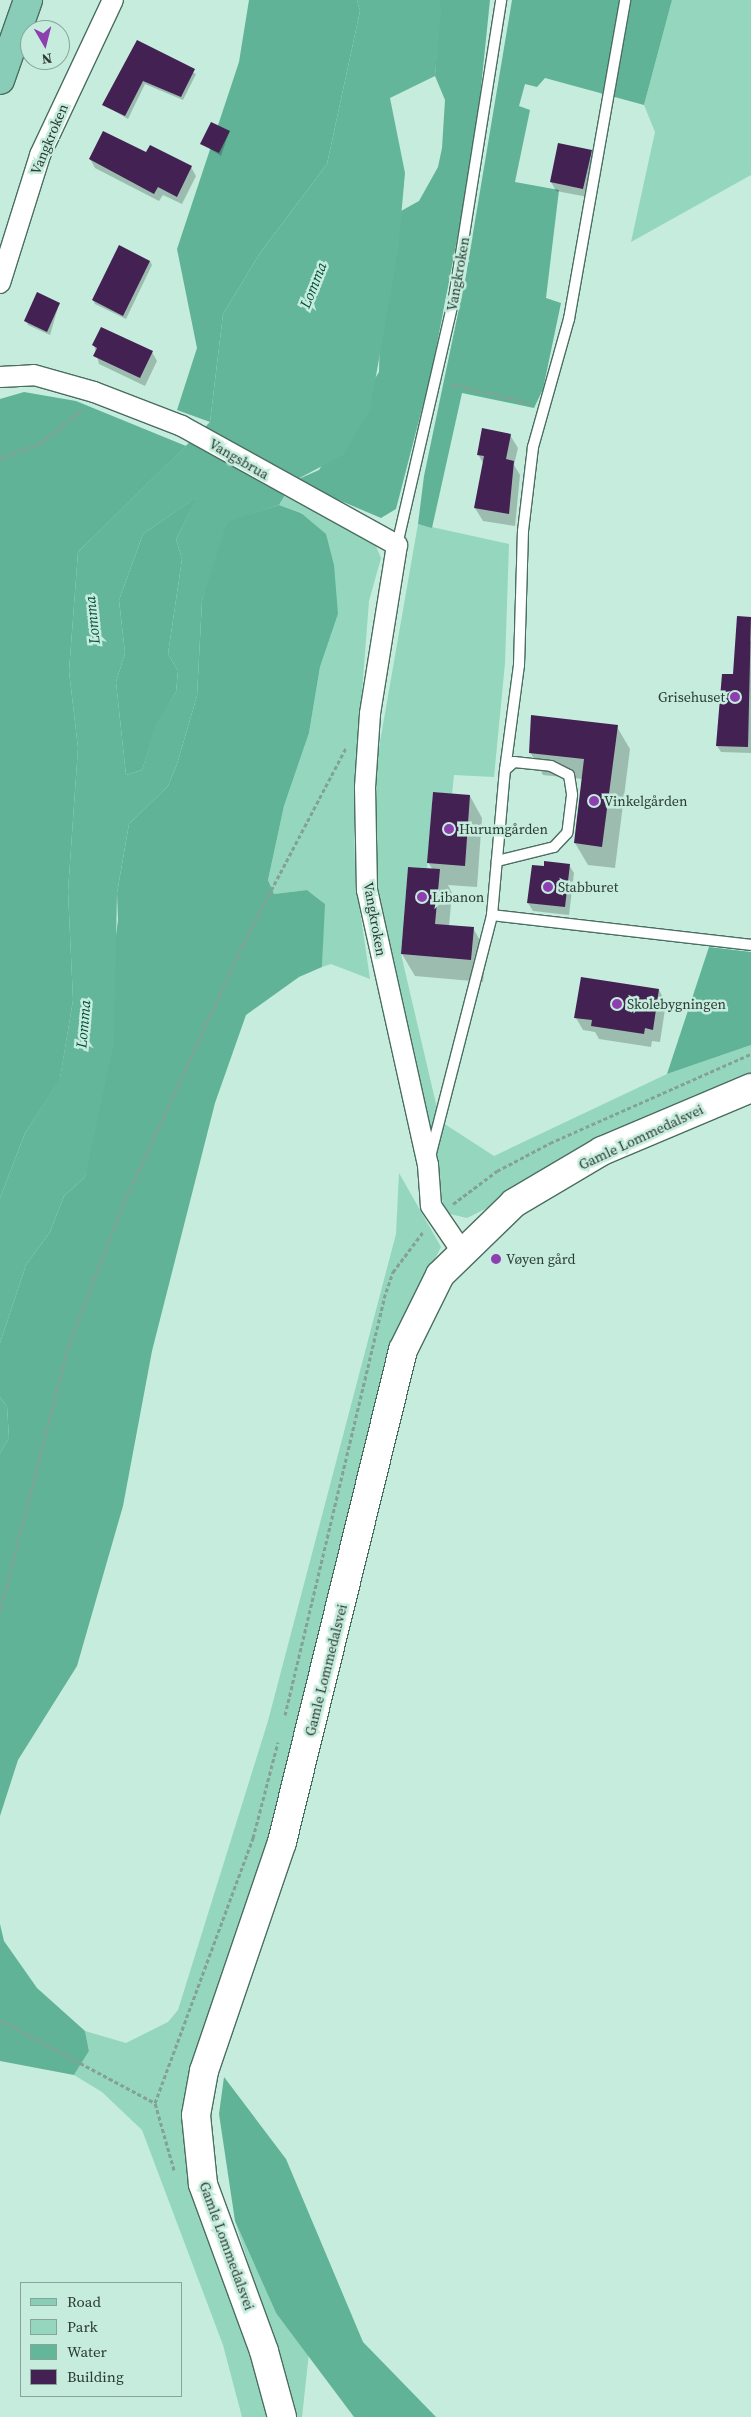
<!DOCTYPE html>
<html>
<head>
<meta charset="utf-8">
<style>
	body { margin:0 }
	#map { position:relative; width:751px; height:2417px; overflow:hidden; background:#c5ecdd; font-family:"Source Serif 4",serif }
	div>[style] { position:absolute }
	.green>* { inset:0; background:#94d6be }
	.forest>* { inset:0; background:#60b397 }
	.water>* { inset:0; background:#63b69a }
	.shadow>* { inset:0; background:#0003 }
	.building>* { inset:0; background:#432152 }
	.path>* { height:3px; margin-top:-1.5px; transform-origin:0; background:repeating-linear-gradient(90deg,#84a195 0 4px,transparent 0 6.5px) }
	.roads { filter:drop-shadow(1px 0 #4a6e61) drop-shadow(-1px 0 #4a6e61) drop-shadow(0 1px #4a6e61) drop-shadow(0 -1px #4a6e61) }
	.lane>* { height:10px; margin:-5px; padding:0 5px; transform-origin:5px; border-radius:5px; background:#fff }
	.street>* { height:20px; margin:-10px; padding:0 10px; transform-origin:10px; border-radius:10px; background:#fff }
	.secondary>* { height:28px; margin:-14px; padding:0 14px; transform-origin:14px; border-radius:14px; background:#fff }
	.primary>* { height:28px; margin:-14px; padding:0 14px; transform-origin:14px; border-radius:14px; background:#89cdb9 }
	.dots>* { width:14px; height:14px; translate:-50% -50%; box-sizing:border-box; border:2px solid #c5ecdd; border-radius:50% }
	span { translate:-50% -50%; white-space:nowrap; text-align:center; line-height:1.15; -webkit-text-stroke:5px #c5ecdd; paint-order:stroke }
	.street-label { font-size:14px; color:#2b3a34 }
	.poi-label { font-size:14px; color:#2b3a34 }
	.right { translate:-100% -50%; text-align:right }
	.left { translate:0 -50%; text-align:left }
	.water-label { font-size:15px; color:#024c3a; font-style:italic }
	.legend { position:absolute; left:20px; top:2282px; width:162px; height:115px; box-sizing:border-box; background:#c5ecdd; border:1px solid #87a599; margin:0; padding:6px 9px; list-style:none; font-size:15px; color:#2b3a34 }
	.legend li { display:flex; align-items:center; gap:10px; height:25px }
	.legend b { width:25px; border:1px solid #87a599 }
	.north { position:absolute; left:20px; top:20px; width:50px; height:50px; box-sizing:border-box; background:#c5ecdd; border:1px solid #87a599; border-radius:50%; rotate:172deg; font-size:14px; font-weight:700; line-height:20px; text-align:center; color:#2b3a34 }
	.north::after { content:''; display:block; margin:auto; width:18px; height:22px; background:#8e3faf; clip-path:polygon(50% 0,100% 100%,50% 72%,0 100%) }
</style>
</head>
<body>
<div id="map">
	<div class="green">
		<div style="clip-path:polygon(672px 0,751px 0,751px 175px,631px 242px,655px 132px,644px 105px)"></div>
		<div style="clip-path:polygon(285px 496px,361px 534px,375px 544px,381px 558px,369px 601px,354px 794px,355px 876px,370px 979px,331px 964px,322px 967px,324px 903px,307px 890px,274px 894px,268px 880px,284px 806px,309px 733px,320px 667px,338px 614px,302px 513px,279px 505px)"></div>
		<div style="clip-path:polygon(418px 524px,509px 544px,505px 663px,494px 777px,454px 775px,452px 794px,433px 792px,427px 868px,408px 867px,401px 954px,440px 1121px,494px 1156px,667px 1074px,751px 1045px,751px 1077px,467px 1218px,450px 1214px,444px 1208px,380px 911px,374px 843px,373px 782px)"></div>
		<div style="clip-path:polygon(399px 1173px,441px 1247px,419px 1290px,250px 1906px,210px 2010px,187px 2107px,186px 2152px,195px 2200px,271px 2417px,242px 2417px,223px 2345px,142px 2130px,102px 2092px,74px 2075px,89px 2051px,85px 2031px,126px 2043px,168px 2022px,178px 2010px,268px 1721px,396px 1234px)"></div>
		<div style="clip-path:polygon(235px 2221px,276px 2313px,309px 2353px,302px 2417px,296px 2417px)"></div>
	</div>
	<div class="forest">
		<div style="clip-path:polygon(249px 0,357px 0,360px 11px,327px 164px,260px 253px,223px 314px,210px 422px,177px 410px,197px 348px,177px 249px,239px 62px)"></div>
		<div style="clip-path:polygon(440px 0,490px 0,475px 146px,432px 370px,396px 509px,381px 518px,294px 481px,319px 470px,379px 372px,380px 334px,401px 211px,419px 201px,438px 167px,442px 148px,445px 100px,435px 76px)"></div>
		<div style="clip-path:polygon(512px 0,672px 0,644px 105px,545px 78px,537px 87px,525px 84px,519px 106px,530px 110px,515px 182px,559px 190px,546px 298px,561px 303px,543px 389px,534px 408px,462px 393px,432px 528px,418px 524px,424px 476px,466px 275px)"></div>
		<div style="clip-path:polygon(24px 392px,76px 401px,186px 446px,78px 552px,69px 671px,78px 748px,68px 891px,73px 1000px,60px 1079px,25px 1133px,0 1198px,0 399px)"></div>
		<div style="clip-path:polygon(198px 496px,176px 539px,182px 559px,168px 654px,178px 671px,176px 692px,157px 723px,142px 770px,126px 775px,116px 682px,125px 653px,119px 600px,143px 534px)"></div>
		<div style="clip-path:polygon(279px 505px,301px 513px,326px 534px,334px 565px,338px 614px,320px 667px,309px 733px,284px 806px,268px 880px,274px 894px,307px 890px,325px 904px,322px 967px,299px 977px,246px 1015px,215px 1103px,152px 1351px,123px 1506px,77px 1666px,18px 1760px,0 1816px,0 1453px,9px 1438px,7px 1406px,0 1397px,0 1343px,26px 1265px,50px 1232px,64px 1196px,85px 1177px,118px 920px,117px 893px,129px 824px,168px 786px,177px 764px,197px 696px,202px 601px,211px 566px,227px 521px)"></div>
		<div style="clip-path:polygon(709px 947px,751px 952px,751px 1045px,667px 1074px)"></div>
		<div style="clip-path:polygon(0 1924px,4px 1941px,37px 1988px,85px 2031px,89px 2051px,74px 2075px,0 2061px)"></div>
		<div style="clip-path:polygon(224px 2077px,286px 2159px,363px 2342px,436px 2417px,354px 2417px,276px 2313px,235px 2221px,219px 2114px)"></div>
	</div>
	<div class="water">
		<div style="clip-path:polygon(evenodd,357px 0,440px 0,441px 12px,435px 76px,390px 98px,405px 173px,398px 251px,370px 410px,343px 455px,294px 481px,279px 505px,227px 522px,202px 601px,197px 696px,177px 764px,168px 786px,129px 824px,117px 893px,114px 1043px,85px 1177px,64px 1196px,50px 1232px,26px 1265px,0 1343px,0 1198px,25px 1133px,60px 1078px,73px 1000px,68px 891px,78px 748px,69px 671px,78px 552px,210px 422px,223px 314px,260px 253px,327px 164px,360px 11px,357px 0,197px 497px,176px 539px,182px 559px,168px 654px,178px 671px,176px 692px,156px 723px,142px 770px,126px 775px,116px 682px,125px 653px,119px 600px,143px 534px,197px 497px)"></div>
		<div style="clip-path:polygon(0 1397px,7px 1406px,9px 1438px,0 1453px)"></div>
	</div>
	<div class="shadow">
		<div style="clip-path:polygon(137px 42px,196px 74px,183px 100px,145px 84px,128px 119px,104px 105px)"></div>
		<div style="clip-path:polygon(229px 132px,221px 156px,202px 144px)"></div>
		<div style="clip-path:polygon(591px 151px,596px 159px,588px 197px,556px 191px,551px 182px)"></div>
		<div style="clip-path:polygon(147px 154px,191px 167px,196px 176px,182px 204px,163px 195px,159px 201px,95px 168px,90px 159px)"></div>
		<div style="clip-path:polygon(150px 261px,152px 265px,126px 319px,95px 304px,93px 300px)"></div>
		<div style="clip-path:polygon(59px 304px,50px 335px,28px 325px,26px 321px)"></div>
		<div style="clip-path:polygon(94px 345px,152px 352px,157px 361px,145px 386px,99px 364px)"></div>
		<div style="clip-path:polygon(510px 435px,518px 448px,514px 465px,520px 475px,515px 526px,483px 521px,475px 508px,484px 465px,478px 454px)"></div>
		<div style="clip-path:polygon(736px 640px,751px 641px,751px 753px,721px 752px,717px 746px,734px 676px)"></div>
		<div style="clip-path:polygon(617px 727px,630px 749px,615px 868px,588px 865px,575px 843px,583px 779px,543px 775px,530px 752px)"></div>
		<div style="clip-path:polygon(470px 796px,482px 818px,477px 887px,448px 885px,452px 893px,449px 926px,473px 928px,486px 951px,483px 982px,415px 976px,402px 954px,409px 868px,433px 870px,428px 862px)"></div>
		<div style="clip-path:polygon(569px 865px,574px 873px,569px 915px,533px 911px,528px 903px,545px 868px)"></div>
		<div style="clip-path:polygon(659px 990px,666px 1003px,660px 1042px,652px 1041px,651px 1047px,599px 1039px,595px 1032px,583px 1030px,576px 1018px)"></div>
	</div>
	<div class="building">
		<div style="clip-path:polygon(137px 40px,195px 69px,181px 97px,143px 81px,125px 116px,102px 105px)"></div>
		<div style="clip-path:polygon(211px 122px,230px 131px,219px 153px,200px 144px)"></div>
		<div style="clip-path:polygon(103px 131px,146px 152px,150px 145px,192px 166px,177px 197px,158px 187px,154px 194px,89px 159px)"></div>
		<div style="clip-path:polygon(558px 143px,592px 150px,583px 189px,550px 182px)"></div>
		<div style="clip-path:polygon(119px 245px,150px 261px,123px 316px,92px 300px)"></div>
		<div style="clip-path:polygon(37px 292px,60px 303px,47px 332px,24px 321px)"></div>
		<div style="clip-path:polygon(101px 327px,153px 351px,140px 378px,93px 356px,97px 348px,92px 345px)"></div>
		<div style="clip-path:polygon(482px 428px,511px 434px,506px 459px,514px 461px,509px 514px,474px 508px,484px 456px,477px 455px)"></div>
		<div style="clip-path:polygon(737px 616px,751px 617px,748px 747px,716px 746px,722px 674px,733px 674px)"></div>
		<div style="clip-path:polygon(531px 715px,618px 725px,602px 847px,574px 843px,584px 759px,529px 753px)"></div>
		<div style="clip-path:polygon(433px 792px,470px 795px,465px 866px,427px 863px)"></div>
		<div style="clip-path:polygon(544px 861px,570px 864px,565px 907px,527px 903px,532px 865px,544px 866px)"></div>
		<div style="clip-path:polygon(408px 867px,440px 869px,435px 924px,474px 927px,471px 960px,401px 954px)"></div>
		<div style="clip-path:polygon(581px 977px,659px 989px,653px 1030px,645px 1028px,644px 1034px,591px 1026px,592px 1020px,574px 1018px)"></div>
	</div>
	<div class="path">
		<div style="left:451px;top:384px;width:81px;rotate:13.5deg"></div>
		<div style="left:0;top:458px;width:44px;rotate:-20.1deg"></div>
		<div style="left:41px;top:443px;width:53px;rotate:-38.8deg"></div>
		<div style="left:453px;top:1204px;width:55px;rotate:-36.9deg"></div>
		<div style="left:497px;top:1171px;width:60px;rotate:-27.8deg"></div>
		<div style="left:550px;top:1143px;width:220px;rotate:-23.9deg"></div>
		<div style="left:0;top:1612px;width:274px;rotate:-75.6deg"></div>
		<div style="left:68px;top:1347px;width:150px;rotate:-68.9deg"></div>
		<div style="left:122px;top:1207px;width:292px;rotate:-65.3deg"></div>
		<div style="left:244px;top:942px;width:219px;rotate:-62.3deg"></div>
		<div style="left:285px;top:1715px;width:429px;rotate:-76.6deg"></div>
		<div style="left:384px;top:1298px;width:28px;rotate:-71deg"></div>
		<div style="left:393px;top:1272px;width:50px;rotate:-53.1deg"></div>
		<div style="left:0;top:2020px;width:176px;rotate:28.2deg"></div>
		<div style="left:174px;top:2170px;width:70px;rotate:-105.8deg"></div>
		<div style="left:155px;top:2103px;width:283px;rotate:-69.7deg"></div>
		<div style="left:253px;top:1838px;width:99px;rotate:-75.4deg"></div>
	</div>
	<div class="roads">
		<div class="lane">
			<div style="left:397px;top:545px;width:253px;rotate:-77deg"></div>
			<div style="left:454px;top:298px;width:302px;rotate:-81deg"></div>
			<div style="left:505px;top:770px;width:106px;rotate:-82.4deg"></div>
			<div style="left:519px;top:665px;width:134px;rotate:-88.3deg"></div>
			<div style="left:523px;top:531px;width:85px;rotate:-83.2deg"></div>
			<div style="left:533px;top:447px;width:133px;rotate:-74.3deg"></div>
			<div style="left:569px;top:319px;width:324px;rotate:-80deg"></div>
			<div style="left:492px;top:915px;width:146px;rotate:-84.9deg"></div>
			<div style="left:505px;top:770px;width:12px;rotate:-42deg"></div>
			<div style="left:514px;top:762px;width:37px;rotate:6deg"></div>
			<div style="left:551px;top:766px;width:20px;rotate:27deg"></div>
			<div style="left:569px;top:775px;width:20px;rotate:81deg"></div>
			<div style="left:572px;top:795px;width:38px;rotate:97deg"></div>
			<div style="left:567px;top:833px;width:19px;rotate:133deg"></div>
			<div style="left:554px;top:847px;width:59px;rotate:166.2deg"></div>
			<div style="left:430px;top:1157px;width:250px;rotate:-75.6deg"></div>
			<div style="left:492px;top:915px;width:261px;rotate:6.6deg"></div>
		</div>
		<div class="street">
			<div style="left:0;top:283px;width:134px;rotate:-72.6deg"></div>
			<div style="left:40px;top:155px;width:171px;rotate:-64.8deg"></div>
			<div style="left:0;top:377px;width:34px;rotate:-3deg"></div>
			<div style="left:34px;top:375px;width:62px;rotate:15.8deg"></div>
			<div style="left:94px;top:392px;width:94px;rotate:21.1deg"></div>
			<div style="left:182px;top:426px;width:246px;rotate:29deg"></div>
			<div style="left:397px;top:545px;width:171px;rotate:99.1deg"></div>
			<div style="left:370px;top:714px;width:73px;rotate:93.9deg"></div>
			<div style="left:365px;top:787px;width:103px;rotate:88.9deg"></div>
			<div style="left:367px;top:890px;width:282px;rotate:77.5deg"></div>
			<div style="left:428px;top:1165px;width:41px;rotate:85.8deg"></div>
			<div style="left:431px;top:1206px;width:53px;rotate:55.7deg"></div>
		</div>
		<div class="secondary">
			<div style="left:282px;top:2417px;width:68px;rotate:-105.3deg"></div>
			<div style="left:264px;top:2351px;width:178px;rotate:-110.1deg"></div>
			<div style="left:203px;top:2184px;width:69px;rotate:-95.8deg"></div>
			<div style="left:196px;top:2115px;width:45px;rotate:-79.7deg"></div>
			<div style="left:204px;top:2071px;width:242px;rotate:-71.2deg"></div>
			<div style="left:282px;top:1842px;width:507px;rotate:-76.18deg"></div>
			<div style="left:403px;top:1350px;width:84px;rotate:-63.7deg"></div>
			<div style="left:440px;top:1275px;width:103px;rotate:-44.2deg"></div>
			<div style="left:514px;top:1203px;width:102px;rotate:-30.6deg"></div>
			<div style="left:602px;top:1151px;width:162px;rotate:-22.9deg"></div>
		</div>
		<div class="primary">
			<div style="left:0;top:80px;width:85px;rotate:-70.7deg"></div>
		</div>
	</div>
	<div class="dots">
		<div style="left:735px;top:697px;background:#8e3faf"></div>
		<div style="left:594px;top:801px;background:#8e3faf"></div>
		<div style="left:449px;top:829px;background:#8e3faf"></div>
		<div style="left:548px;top:887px;background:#8e3faf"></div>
		<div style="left:422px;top:897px;background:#8e3faf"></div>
		<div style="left:617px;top:1004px;background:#8e3faf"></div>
		<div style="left:496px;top:1259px;background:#8e3faf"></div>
	</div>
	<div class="street-label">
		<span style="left:49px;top:139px;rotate:-67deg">Vangkroken</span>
		<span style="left:458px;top:274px;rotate:-80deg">Vangkroken</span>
		<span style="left:239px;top:459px;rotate:30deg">Vangsbrua</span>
		<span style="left:375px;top:919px;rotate:80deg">Vangkroken</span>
		<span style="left:641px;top:1137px;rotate:-25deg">Gamle Lommedalsvei</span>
		<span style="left:326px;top:1670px;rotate:-76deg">Gamle Lommedalsvei</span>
		<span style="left:227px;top:2246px;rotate:70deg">Gamle Lommedalsvei</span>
	</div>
	<div class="poi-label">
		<span class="right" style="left:725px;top:697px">Grisehuset</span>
		<span class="left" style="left:604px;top:801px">Vinkelgården</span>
		<span class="left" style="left:459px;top:829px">Hurumgården</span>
		<span class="left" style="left:558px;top:887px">Stabburet</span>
		<span class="left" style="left:432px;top:897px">Libanon</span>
		<span class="left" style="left:627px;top:1004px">Skolebygningen</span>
		<span class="left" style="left:506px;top:1259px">Vøyen gård</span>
	</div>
	<div class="water-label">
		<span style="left:313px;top:285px;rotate:-68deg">Lomma</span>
		<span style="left:92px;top:620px;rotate:-96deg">Lomma</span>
		<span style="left:83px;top:1024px;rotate:-85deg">Lomma</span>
	</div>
	<ul class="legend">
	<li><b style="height:6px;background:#89cdb9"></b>Road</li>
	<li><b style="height:14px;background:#94d6be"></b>Park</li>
	<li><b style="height:14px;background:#63b69a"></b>Water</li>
	<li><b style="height:14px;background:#432152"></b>Building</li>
	</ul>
	<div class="north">N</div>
</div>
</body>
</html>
